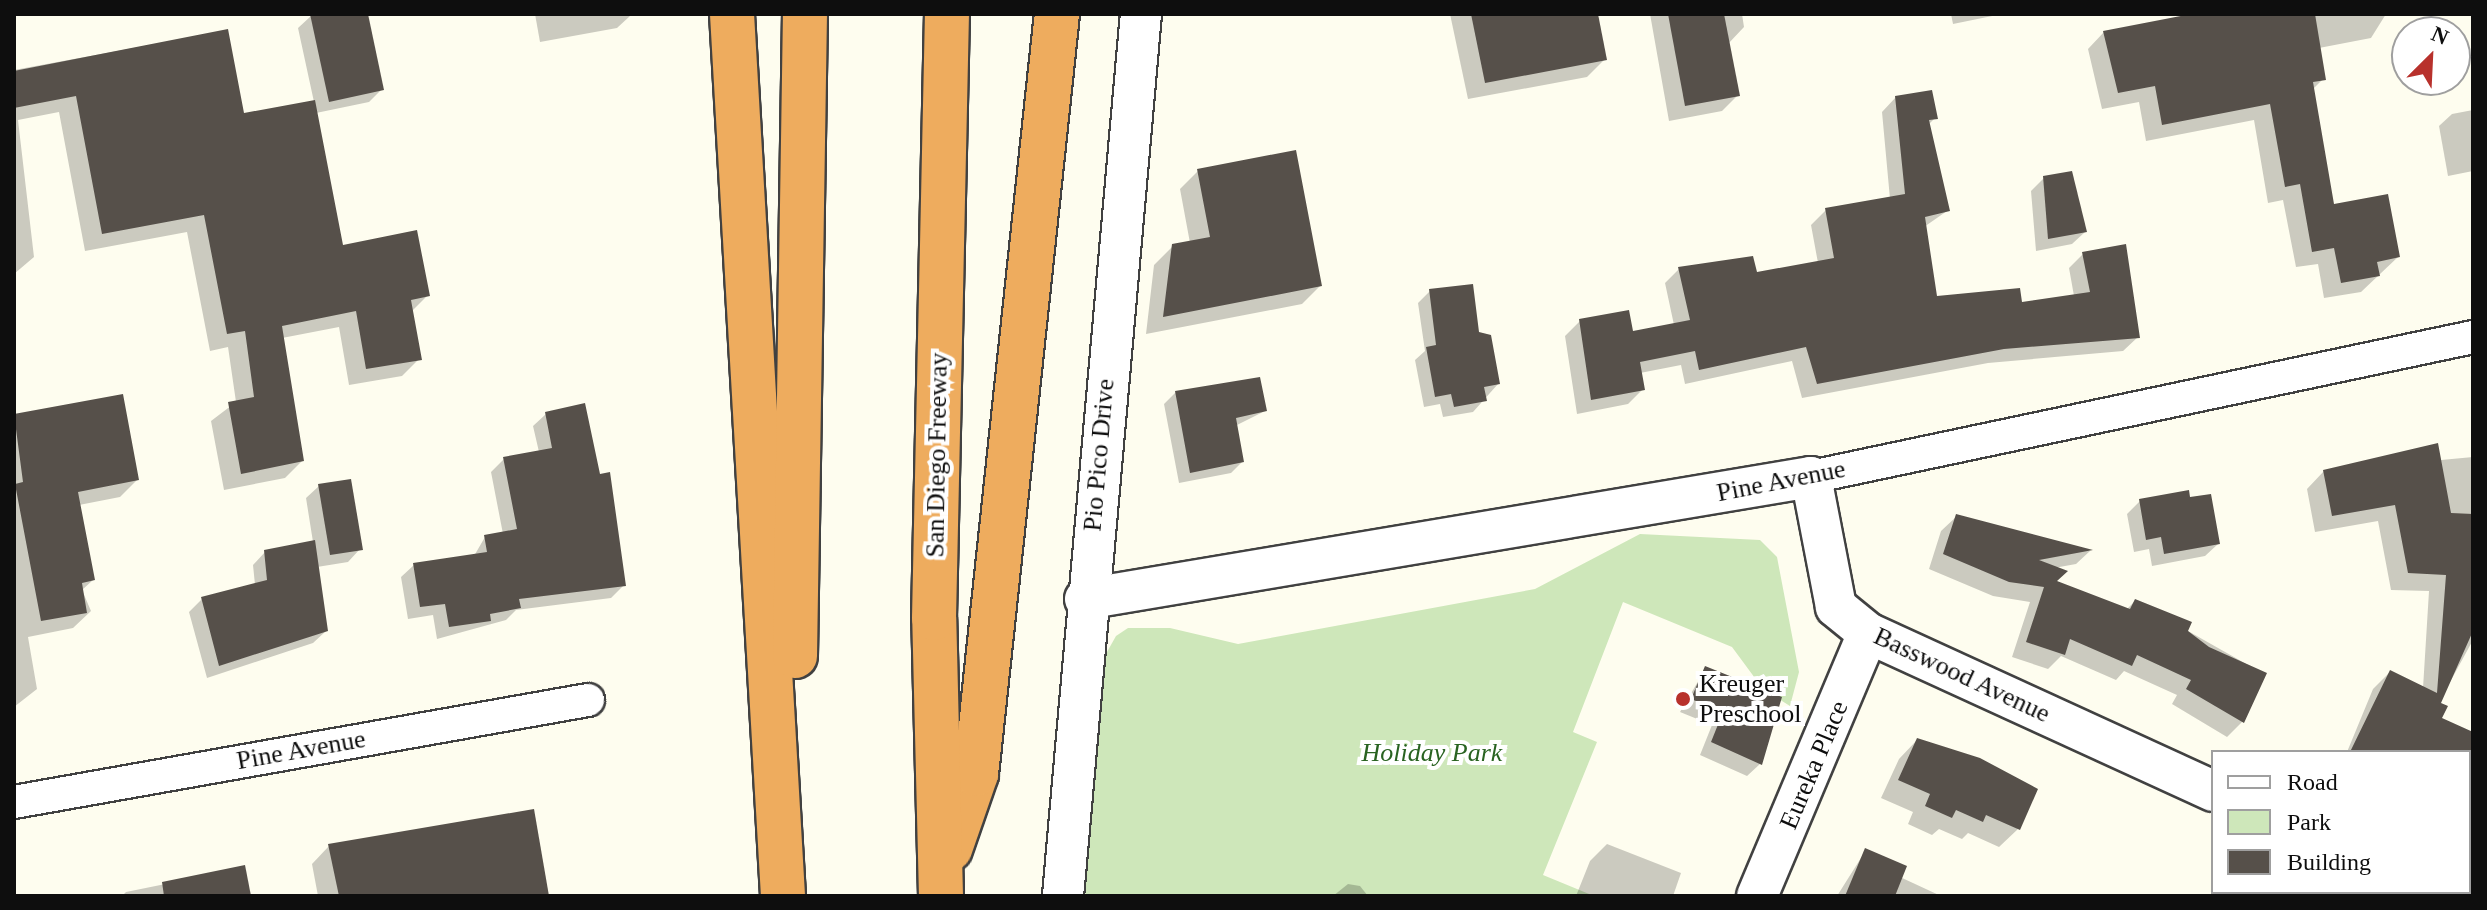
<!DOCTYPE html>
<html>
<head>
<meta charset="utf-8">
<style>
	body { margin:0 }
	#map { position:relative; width:2487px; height:910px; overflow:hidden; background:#fefdef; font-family:"Times New Roman",serif }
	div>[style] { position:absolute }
	.green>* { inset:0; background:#cee7ba }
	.shadow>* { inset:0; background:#0003 }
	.building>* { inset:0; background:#56504a }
	.roads { filter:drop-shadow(2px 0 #414141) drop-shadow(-2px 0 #414141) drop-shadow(0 2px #414141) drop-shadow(0 -2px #414141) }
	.minor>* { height:32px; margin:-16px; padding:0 16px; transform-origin:16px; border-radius:16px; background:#fff }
	.tertiary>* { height:40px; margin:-20px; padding:0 20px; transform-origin:20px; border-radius:20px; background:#fff }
	.motorway>* { height:44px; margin:-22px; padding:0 22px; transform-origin:22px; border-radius:22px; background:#eeac5e }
	.dots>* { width:22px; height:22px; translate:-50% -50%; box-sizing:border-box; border:4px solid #fff; border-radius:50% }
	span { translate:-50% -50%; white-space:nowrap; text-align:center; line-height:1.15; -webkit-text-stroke:8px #fff; paint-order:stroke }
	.street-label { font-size:26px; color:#0e0e0e }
	.poi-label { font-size:26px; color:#0e0e0e }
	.left { translate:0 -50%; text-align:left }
	.park-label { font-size:26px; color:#296321; font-style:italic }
	.frame { position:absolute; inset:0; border:16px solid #0e0e0e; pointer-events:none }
	.legend { position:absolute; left:2211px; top:750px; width:260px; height:144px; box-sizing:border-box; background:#fff; border:2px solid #9f9f9f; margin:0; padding:10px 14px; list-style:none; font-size:24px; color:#0e0e0e }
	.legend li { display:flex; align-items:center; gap:16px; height:40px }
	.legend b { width:40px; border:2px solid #9f9f9f }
	.north { position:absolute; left:2391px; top:16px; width:80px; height:80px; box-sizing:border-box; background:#fff; border:2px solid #9f9f9f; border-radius:50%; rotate:24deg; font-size:22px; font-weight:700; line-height:32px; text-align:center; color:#0e0e0e }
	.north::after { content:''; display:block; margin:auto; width:28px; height:36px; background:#b8312c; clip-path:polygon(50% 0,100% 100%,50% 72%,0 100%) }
</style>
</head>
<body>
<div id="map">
	<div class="green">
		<div style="clip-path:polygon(1640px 534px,1760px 540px,1777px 557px,1799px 672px,1790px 706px,1763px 689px,1732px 647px,1623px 602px,1573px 732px,1597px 742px,1543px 875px,1594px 896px,1085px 896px,1098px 668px,1116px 636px,1128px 628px,1170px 628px,1238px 644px,1535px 589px)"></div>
	</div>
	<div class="shadow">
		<div style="clip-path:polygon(366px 14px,381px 90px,369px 102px,316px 113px,341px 247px,428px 295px,411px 312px,419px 359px,402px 376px,349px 385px,339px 327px,282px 338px,302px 461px,285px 478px,224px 490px,211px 421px,236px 402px,228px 347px,210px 351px,187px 232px,85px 251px,59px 112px,18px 120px,34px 257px,14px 274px,14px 70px,226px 31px,242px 116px,314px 102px,298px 28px,311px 16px)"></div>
		<div style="clip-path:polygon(535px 14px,630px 14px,630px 16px,617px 28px,540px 42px)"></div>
		<div style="clip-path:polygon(1450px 14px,1576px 14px,1605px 59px,1587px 77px,1468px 99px)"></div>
		<div style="clip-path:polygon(1650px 14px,1742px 14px,1744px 27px,1728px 44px,1738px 95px,1722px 111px,1669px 121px)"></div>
		<div style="clip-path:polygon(1951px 14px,2002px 14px,1953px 24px)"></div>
		<div style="clip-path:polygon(2198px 14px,2386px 14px,2371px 38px,2319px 48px,2323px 79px,2312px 90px,2332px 207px,2398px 257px,2361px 292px,2324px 298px,2318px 264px,2296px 267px,2283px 200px,2268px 203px,2254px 120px,2146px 141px,2139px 102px,2102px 109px,2088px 49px,2104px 32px)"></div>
		<div style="clip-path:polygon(1896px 97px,1935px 118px,1928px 125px,1947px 211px,1924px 227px,1936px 298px,2020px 304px,2074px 296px,2069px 268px,2083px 254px,2138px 337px,2123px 351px,1988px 363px,1802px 398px,1792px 361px,1685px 384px,1681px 365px,1640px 373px,1643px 389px,1628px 404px,1577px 414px,1565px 336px,1580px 321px,1632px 334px,1674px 325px,1665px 283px,1679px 269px,1755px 274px,1818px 263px,1811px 225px,1826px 210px,1890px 199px,1882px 112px)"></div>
		<div style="clip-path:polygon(2473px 110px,2473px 171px,2448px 176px,2439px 126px,2452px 114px)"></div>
		<div style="clip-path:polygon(1198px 171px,1320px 286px,1302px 304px,1146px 334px,1154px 265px,1173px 246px,1190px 243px,1180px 189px)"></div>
		<div style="clip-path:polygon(2044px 178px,2085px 232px,2072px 244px,2036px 251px,2031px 191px)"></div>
		<div style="clip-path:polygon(1430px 291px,1478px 334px,1498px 384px,1473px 412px,1443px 417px,1440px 404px,1424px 407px,1415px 360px,1425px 351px,1418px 303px)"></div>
		<div style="clip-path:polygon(1176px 392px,1265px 411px,1235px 426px,1242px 462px,1231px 473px,1179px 483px,1164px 404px)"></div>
		<div style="clip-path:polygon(121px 396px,137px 480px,120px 497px,79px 505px,93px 580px,82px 590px,91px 611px,73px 628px,28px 637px,37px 689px,14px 707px,14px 416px)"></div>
		<div style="clip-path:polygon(546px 414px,624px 585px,611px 598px,516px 610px,506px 620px,437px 639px,433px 615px,408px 619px,401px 577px,414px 565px,474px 556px,485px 537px,503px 534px,491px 472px,504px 459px,539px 452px,533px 426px)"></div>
		<div style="clip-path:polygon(2473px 457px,2473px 640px,2438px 704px,2439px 719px,2473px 735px,2473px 839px,2469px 752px,2347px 752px,2373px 689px,2390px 672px,2423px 688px,2429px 591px,2391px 590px,2378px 521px,2315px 532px,2307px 489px,2324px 471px)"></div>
		<div style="clip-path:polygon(319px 486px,360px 549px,348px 562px,317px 567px,326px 631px,313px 643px,207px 678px,189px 612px,202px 599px,255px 585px,253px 565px,265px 552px,313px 542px,306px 498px)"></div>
		<div style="clip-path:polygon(2140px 501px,2218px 544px,2205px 556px,2152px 566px,2149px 549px,2134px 552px,2127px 514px)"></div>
		<div style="clip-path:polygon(1957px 516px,2090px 551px,2076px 564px,2054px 568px,2054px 582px,2126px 610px,2135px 601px,2264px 674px,2242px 722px,2227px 737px,2172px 704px,2177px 695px,2124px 671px,2116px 680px,2061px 656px,2048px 669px,2012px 657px,2030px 602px,1993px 596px,1929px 569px,1941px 531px)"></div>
		<div style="clip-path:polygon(1706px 668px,1760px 764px,1747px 776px,1700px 755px,1712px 725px,1680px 712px)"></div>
		<div style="clip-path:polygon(1917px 740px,2018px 829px,1999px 847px,1968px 833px,1962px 839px,1939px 829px,1932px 835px,1908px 824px,1913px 812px,1881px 798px,1899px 759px)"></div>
		<div style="clip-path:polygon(1607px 844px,1681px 873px,1673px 896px,1576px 896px,1590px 861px)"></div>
		<div style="clip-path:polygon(329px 846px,547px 896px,318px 896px,312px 864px)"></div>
		<div style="clip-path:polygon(1866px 850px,1900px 877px,1941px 896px,1837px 896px)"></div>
		<div style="clip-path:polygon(244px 868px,249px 896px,122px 896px,126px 892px)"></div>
		<div style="clip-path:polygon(1348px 884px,1360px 886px,1368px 896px,1333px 896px)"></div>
	</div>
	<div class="building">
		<div style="clip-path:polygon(310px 14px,368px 14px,384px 90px,329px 102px)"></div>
		<div style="clip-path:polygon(1471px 14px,1598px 14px,1607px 60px,1485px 83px)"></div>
		<div style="clip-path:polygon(1668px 14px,1724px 14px,1740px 96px,1685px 106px)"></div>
		<div style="clip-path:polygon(2191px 14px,2315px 14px,2326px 80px,2313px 82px,2334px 204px,2388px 194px,2400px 257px,2377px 262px,2380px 276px,2341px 283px,2334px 248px,2312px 252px,2300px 184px,2285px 187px,2270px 104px,2162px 125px,2155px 86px,2118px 93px,2103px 31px)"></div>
		<div style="clip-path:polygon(228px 29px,244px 113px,315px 100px,343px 245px,417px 230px,430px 296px,411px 300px,422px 360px,366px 369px,356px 311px,282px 326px,304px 461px,241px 474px,228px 402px,254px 397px,245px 331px,227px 334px,204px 215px,102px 234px,76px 96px,14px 108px,14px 71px)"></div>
		<div style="clip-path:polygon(1932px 90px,1938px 119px,1929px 120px,1950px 211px,1925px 217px,1937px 296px,2020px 288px,2022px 302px,2090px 292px,2082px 252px,2126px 244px,2140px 338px,2004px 349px,1817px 384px,1806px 347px,1699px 370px,1695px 351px,1640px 362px,1645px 390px,1591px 400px,1579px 319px,1629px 310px,1633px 331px,1690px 320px,1678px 267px,1753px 256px,1757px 272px,1834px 258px,1825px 208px,1905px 194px,1895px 96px)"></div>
		<div style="clip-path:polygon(1296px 150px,1322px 286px,1163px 317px,1172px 244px,1210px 237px,1197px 169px)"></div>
		<div style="clip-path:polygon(2072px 171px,2087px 232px,2048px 239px,2043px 176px)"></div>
		<div style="clip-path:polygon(1473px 284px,1479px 332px,1491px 335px,1500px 384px,1484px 387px,1487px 401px,1454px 407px,1451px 394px,1435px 397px,1426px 347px,1436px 345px,1429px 289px)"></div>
		<div style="clip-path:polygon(1260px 377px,1267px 411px,1236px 418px,1244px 462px,1190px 473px,1175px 391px)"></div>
		<div style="clip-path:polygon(123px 394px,139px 480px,78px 492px,95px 580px,82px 583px,87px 613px,41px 621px,15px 484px,23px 482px,14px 414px)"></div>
		<div style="clip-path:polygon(585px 403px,600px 474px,610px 472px,626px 586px,519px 599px,521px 608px,490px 614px,491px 621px,449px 627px,445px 604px,420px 607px,413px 563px,487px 552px,484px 535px,517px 529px,503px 457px,552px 448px,545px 412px)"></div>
		<div style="clip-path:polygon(2438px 443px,2451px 513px,2473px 514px,2473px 631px,2441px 703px,2448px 706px,2442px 718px,2473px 732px,2473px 752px,2350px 752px,2390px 670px,2437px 693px,2446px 575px,2408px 573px,2395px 505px,2332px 516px,2323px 470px)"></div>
		<div style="clip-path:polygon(351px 479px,363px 550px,330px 555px,318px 484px)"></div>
		<div style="clip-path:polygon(2189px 490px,2190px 497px,2211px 494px,2220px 544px,2164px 554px,2161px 537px,2146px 540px,2139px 499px)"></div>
		<div style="clip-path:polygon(1956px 514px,2093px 550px,2039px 560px,2068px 571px,2057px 581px,2130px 609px,2135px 599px,2192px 622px,2188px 631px,2209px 647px,2267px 673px,2244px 723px,2186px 689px,2191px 680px,2137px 655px,2132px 666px,2070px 639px,2065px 655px,2026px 642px,2044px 587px,2009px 582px,1943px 554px)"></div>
		<div style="clip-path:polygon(315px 540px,328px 631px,219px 666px,201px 597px,267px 580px,264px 550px)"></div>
		<div style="clip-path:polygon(1705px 666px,1782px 697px,1762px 765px,1711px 742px,1723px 712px,1691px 699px)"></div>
		<div style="clip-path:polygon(1917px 738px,1980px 758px,2038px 789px,2020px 830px,1986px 815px,1983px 822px,1956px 810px,1952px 818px,1925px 806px,1930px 794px,1898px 780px)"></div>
		<div style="clip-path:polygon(534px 809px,549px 896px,339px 896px,328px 844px)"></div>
		<div style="clip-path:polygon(1865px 848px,1907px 866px,1895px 896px,1845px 896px)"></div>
		<div style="clip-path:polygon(245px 865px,251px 896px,164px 896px,162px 882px)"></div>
	</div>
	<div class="roads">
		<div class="minor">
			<div style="left:1811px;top:477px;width:677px;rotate:-11.94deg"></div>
			<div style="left:14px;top:802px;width:583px;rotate:-10.08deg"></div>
		</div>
		<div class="tertiary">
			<div style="left:1085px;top:599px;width:736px;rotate:-9.54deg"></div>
			<div style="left:1811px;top:477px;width:132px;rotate:79.1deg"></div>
			<div style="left:1836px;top:607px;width:41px;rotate:39.1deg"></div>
			<div style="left:1868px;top:633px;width:379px;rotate:24.6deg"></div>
			<div style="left:2434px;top:892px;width:10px;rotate:24deg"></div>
			<div style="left:1063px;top:896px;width:885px;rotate:-84.95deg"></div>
			<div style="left:1757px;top:896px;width:285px;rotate:-67.1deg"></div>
		</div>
		<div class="motorway">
			<div style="left:732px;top:14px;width:883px;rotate:86.69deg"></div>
			<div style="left:795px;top:656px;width:642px;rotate:-89.11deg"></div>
			<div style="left:950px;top:849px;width:79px;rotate:-70.9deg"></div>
			<div style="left:976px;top:774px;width:764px;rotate:-83.92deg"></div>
			<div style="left:941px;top:896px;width:278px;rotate:-91.4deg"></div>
			<div style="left:934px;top:618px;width:604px;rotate:-88.77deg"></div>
		</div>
	</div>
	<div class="dots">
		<div style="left:1683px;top:699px;background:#b8312c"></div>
	</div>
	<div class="street-label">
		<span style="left:937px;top:455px;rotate:-89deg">San Diego Freeway</span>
		<span style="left:1099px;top:455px;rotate:-85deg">Pio Pico Drive</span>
		<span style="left:1781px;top:481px;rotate:-11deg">Pine Avenue</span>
		<span style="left:1962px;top:675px;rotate:25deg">Basswood Avenue</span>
		<span style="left:301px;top:750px;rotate:-10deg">Pine Avenue</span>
		<span style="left:1814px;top:765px;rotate:-67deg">Eureka Place</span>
	</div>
	<div class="poi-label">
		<span class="left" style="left:1699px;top:699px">Kreuger<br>Preschool</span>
	</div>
	<div class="park-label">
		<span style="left:1432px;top:753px">Holiday Park</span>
	</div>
	<div class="frame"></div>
	<ul class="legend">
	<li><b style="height:10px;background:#fff"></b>Road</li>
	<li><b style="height:22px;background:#cee7ba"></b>Park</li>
	<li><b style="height:22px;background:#56504a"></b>Building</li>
	</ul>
	<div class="north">N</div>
</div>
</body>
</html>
